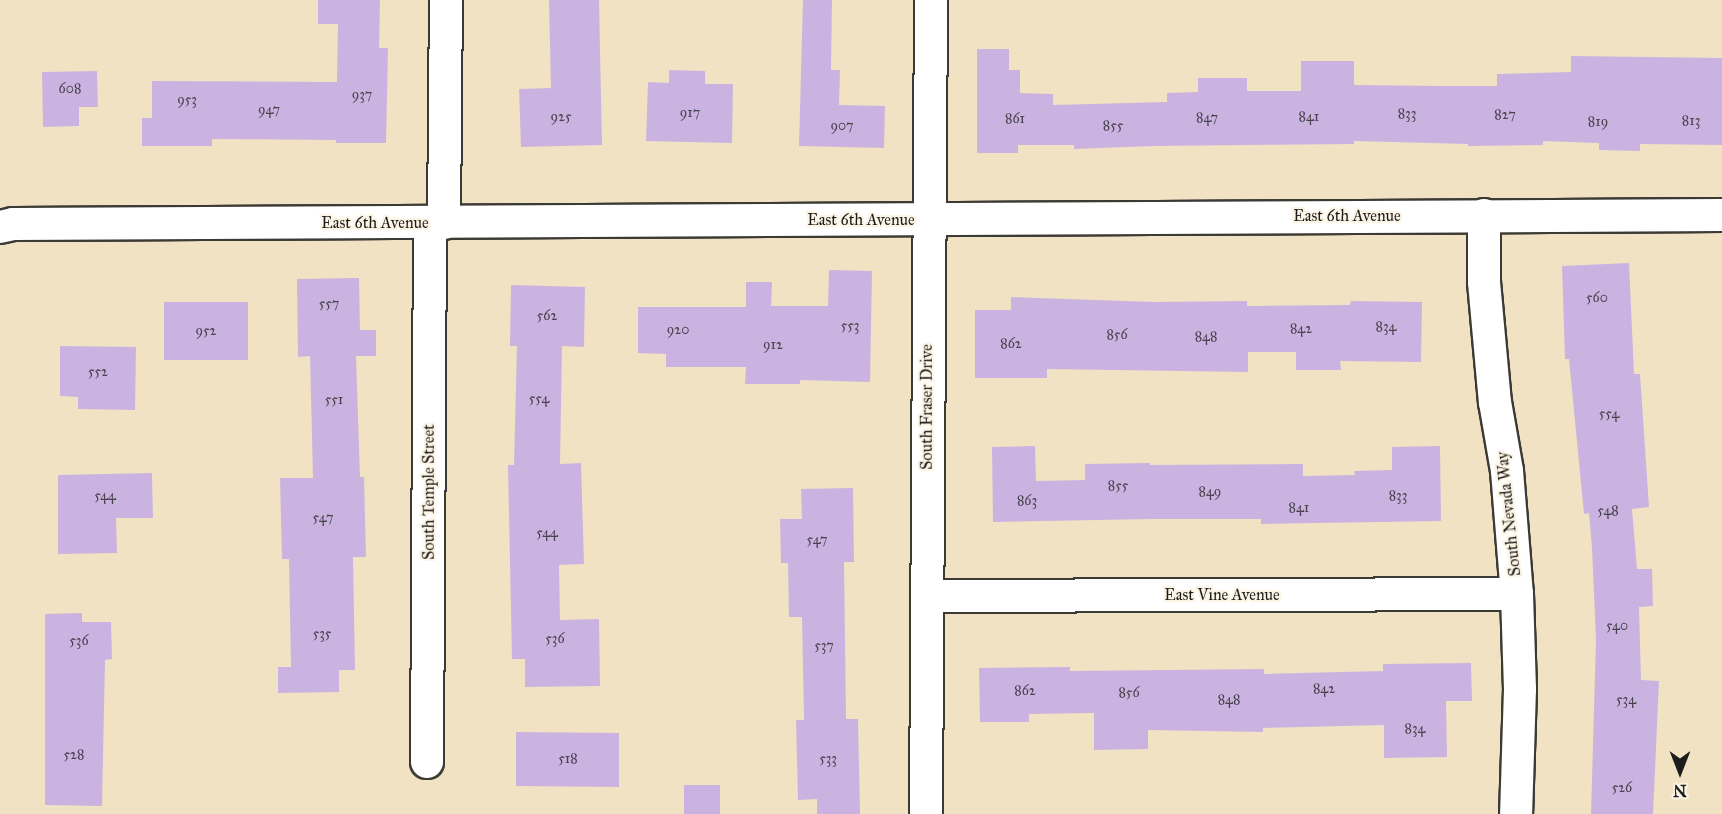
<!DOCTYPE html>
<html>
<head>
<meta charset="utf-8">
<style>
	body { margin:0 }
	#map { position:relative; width:1722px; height:814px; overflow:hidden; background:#f1e2c3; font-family:"IM FELL Great Primer",serif }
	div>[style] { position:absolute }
	.building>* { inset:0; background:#cbb3e1 }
	.roads { filter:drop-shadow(2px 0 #3c3a35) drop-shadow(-2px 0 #3c3a35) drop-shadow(0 2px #3c3a35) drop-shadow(0 -2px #3c3a35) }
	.minor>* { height:32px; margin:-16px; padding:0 16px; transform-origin:16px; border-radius:16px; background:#fff }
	span { translate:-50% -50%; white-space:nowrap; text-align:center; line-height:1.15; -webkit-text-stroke:4.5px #fcf5e5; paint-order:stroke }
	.number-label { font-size:14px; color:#48424d }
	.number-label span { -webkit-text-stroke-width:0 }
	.street-label { font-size:16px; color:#1c1c1c }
	.north { position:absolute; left:1650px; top:742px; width:60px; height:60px; -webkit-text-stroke:4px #fcf5e5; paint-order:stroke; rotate:180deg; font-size:16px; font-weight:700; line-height:24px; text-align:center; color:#1c1c1c }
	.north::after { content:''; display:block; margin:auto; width:21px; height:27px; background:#1c1c1c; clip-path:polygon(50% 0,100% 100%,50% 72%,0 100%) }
</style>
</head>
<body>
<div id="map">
	<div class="building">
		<div style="clip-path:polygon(318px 0,380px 0,379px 48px,388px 48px,386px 143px,336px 143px,336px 140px,212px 139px,212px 146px,142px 146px,142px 118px,152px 118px,152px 81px,337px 82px,338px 24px,318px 24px)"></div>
		<div style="clip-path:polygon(549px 0,599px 0,602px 145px,521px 147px,519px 89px,551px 88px)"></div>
		<div style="clip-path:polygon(803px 0,832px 0,831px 70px,840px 70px,839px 105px,885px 106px,884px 148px,799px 146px)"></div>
		<div style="clip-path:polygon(977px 49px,1009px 49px,1009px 70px,1020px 70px,1020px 93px,1053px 94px,1053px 105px,1167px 102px,1167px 93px,1198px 92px,1198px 78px,1247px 78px,1247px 91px,1301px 91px,1301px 61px,1354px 61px,1354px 85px,1443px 86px,1497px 86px,1497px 74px,1571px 72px,1571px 56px,1722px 58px,1722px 145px,1640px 144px,1640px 151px,1599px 150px,1599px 143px,1543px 141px,1543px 145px,1468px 146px,1468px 144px,1354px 141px,1354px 144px,1153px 146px,1074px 149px,1074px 145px,1018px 145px,1018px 153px,977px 153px)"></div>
		<div style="clip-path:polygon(669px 70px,705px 71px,705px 84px,733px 84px,732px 143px,646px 141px,648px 82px,669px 83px)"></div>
		<div style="clip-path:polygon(97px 71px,98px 107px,79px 107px,79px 126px,43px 127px,42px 72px)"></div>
		<div style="clip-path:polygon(1629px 263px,1634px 374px,1640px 374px,1649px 507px,1632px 509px,1637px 569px,1652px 569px,1653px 606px,1639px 607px,1641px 680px,1659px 681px,1653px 814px,1591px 814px,1596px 640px,1592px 548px,1589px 513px,1584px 514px,1569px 359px,1565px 359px,1562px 266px)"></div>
		<div style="clip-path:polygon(829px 270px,872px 271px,870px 382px,800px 380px,800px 384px,745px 384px,746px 367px,666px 367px,666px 354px,638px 353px,638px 307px,746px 307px,746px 282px,772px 282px,771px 306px,828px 306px)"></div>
		<div style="clip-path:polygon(359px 278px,360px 330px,376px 330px,376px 356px,356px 356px,360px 477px,364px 477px,366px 557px,353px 557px,355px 670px,339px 670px,339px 692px,278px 693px,278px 667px,291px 667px,289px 559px,282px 559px,280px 478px,313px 478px,310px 356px,298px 357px,297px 279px)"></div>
		<div style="clip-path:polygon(511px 285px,585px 287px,584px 347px,562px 346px,560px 464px,581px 463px,584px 564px,559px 565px,560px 620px,599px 619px,600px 686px,525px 687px,525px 659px,512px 659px,508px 465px,514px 465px,517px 346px,510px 346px)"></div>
		<div style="clip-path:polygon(1011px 297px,1154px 302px,1247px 301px,1247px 306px,1350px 305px,1351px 301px,1422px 302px,1421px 362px,1340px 361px,1341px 370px,1296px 370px,1296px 352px,1248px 352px,1248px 372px,1047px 369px,1047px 378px,975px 378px,975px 310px,1011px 310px)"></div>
		<div style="clip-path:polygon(164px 302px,248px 302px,248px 360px,164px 360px)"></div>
		<div style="clip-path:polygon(60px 346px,136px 347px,135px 410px,78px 409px,78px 397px,60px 396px)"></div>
		<div style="clip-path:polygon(1035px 446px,1036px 481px,1085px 480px,1085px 464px,1150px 463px,1150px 465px,1303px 464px,1303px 476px,1355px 475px,1354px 471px,1392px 470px,1392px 447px,1440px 446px,1441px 521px,1261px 524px,1261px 519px,1151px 519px,993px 522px,992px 447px)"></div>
		<div style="clip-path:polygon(152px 473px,153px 518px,116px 518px,117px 553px,58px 554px,58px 475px)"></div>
		<div style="clip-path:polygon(853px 488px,854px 562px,844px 562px,846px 719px,858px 719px,860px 814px,817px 814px,817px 799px,798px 800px,796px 720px,804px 720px,802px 617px,789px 617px,788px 563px,781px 563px,780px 519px,802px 519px,801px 489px)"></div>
		<div style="clip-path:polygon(82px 613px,82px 622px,111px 622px,112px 659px,105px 660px,102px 806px,45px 805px,45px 614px)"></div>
		<div style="clip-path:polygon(1471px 663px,1472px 701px,1446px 701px,1447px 757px,1384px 758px,1384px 725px,1263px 728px,1263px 732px,1148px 730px,1148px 749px,1094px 750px,1094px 713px,1029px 714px,1029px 722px,980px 722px,979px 668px,1070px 667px,1070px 671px,1264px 669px,1264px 674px,1383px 671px,1383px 664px)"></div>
		<div style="clip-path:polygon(516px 732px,619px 733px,619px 787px,516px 786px)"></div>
		<div style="clip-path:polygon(684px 785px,720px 785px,720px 814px,684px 814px)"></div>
	</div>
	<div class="roads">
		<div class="minor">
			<div style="left:1484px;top:215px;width:67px;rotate:90deg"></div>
			<div style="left:1484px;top:282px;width:121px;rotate:84.8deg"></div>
			<div style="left:1495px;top:402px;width:70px;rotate:80.1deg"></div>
			<div style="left:1507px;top:471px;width:123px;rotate:85.4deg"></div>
			<div style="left:1517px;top:594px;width:95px;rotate:88.2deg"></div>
			<div style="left:1520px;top:689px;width:125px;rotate:91.8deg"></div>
			<div style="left:444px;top:223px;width:223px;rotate:-89.5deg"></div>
			<div style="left:0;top:227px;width:13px;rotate:-13deg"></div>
			<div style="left:13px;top:224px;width:1709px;rotate:-0.3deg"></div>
			<div style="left:927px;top:596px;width:590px;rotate:-0.19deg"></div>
			<div style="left:427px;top:762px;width:539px;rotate:-89.68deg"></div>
			<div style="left:926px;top:814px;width:814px;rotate:-89.65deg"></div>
		</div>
	</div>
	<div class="number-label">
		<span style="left:70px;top:89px">608</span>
		<span style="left:362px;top:95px">937</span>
		<span style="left:187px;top:100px">953</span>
		<span style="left:269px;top:110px">947</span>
		<span style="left:690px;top:113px">917</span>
		<span style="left:1407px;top:114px">833</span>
		<span style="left:1505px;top:115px">827</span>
		<span style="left:561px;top:117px">925</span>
		<span style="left:1309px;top:117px">841</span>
		<span style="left:1207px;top:118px">847</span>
		<span style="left:1015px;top:119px">861</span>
		<span style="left:1691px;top:121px">813</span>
		<span style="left:1598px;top:122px">819</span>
		<span style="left:842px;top:126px">907</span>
		<span style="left:1113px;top:126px">855</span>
		<span style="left:1597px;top:298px">560</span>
		<span style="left:329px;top:304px">557</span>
		<span style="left:547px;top:316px">562</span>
		<span style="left:850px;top:326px">553</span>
		<span style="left:1386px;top:327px">834</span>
		<span style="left:1301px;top:329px">842</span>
		<span style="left:678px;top:330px">920</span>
		<span style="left:206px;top:331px">952</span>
		<span style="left:1117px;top:335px">856</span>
		<span style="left:1206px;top:337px">848</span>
		<span style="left:1011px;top:344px">862</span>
		<span style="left:773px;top:345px">912</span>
		<span style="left:98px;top:372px">552</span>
		<span style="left:539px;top:399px">554</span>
		<span style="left:334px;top:400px">551</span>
		<span style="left:1609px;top:414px">554</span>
		<span style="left:1118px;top:486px">855</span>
		<span style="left:1210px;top:492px">849</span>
		<span style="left:105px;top:496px">544</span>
		<span style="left:1398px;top:496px">833</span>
		<span style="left:1027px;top:501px">863</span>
		<span style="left:1299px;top:508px">841</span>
		<span style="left:1608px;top:511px">548</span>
		<span style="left:323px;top:518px">547</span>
		<span style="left:547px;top:533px">544</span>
		<span style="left:817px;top:540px">547</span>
		<span style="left:1617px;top:626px">540</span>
		<span style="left:322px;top:634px">535</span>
		<span style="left:555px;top:639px">536</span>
		<span style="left:79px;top:641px">536</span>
		<span style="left:824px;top:646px">537</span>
		<span style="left:1324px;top:689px">842</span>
		<span style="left:1025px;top:691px">862</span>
		<span style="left:1129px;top:693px">856</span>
		<span style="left:1229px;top:700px">848</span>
		<span style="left:1626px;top:700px">534</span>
		<span style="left:1415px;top:729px">834</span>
		<span style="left:74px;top:755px">528</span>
		<span style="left:568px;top:759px">518</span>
		<span style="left:828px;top:759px">533</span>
		<span style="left:1622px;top:788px">526</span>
	</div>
	<div class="street-label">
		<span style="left:1347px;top:216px">East 6th Avenue</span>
		<span style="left:861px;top:220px">East 6th Avenue</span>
		<span style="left:375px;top:223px">East 6th Avenue</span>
		<span style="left:927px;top:407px;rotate:-90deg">South Fraser Drive</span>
		<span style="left:429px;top:492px;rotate:-90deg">South Temple Street</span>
		<span style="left:1509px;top:514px;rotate:-96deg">South Nevada Way</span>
		<span style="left:1222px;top:595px">East Vine Avenue</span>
	</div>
	<div class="north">N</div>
</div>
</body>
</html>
